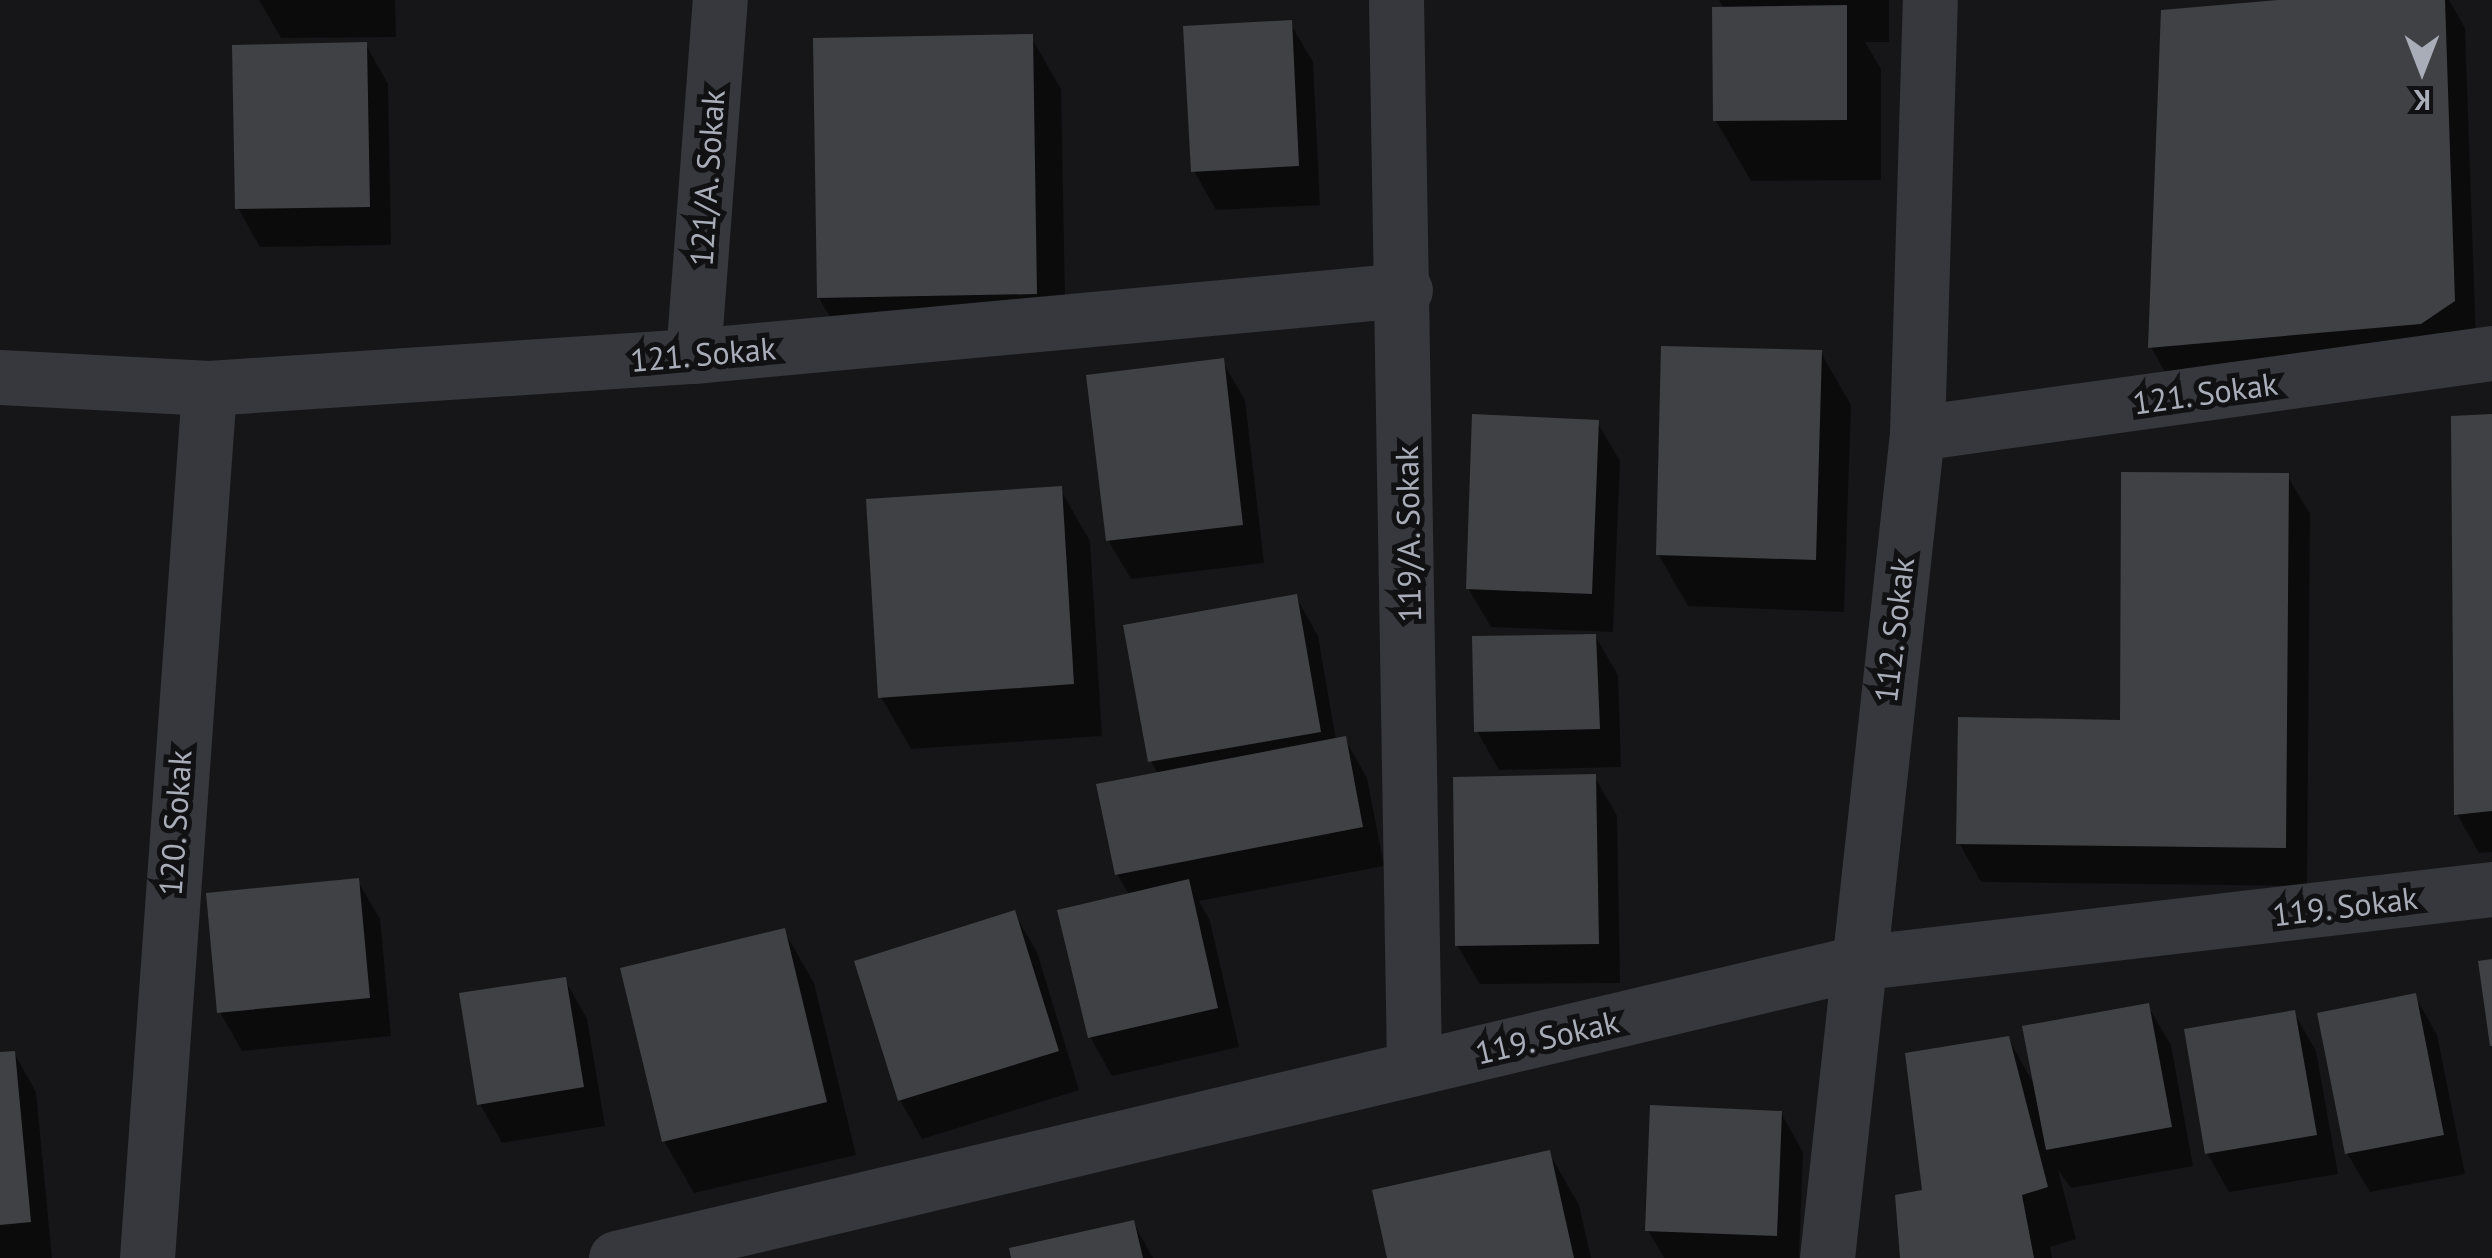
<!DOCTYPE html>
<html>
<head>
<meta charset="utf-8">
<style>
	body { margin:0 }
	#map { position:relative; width:2492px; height:1258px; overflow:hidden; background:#161618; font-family:"PT Sans",sans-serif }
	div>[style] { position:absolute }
	.shadow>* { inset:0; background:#0007 }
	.building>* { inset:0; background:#404145 }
	.minor>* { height:55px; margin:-27.5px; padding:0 27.5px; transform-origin:27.5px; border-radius:27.5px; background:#37383d }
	span { translate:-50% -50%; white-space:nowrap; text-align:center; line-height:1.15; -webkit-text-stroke:10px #111113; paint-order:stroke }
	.street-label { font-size:32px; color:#a8adb8 }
	.north { position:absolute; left:2372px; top:20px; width:100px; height:100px; -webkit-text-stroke:8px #111113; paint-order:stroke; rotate:180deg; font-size:28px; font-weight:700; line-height:40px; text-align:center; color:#a8adb8 }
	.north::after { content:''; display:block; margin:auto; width:35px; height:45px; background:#a8adb8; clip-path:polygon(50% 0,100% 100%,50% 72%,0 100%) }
</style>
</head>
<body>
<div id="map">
	<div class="shadow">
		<div style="clip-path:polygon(259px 0,395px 0,396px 37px,281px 38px)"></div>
		<div style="clip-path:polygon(1719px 0,1889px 0,1889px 42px,1865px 42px,1881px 69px,1881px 180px,1751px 181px,1716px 121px,1724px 9px)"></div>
		<div style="clip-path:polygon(2309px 0,2449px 0,2465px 28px,2476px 341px,2173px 386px,2151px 347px)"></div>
		<div style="clip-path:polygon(1290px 23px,1313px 62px,1320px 205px,1216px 210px,1194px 171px)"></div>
		<div style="clip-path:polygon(1031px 37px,1061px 89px,1066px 346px,849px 350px,819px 298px)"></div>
		<div style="clip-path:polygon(366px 45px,388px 84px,391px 245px,260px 247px,238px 208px)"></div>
		<div style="clip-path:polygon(1821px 353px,1851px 405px,1844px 612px,1688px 606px,1658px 554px)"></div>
		<div style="clip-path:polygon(1222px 361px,1245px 400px,1264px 563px,1131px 579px,1108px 540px)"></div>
		<div style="clip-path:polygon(2492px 417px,2492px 852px,2479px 853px,2457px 814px)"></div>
		<div style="clip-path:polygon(1597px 422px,1620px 461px,1613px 632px,1491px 627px,1468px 588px)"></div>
		<div style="clip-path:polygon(2287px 475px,2310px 514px,2307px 886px,1981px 882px,1959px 843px,2123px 722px)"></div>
		<div style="clip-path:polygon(1060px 489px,1090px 541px,1102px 736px,911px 749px,881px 697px)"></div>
		<div style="clip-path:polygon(1296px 597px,1318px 636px,1336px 740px,1345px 739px,1367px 778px,1384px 866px,1199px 901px,1210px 921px,1239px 1047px,1112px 1076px,1090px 1037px,1130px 896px,1117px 874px,1158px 774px,1151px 761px)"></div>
		<div style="clip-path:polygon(1595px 636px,1618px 675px,1621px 767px,1499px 770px,1477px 731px)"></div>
		<div style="clip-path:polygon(1595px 777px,1617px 816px,1620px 983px,1480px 984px,1457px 945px)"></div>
		<div style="clip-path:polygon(357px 880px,380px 919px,391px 1036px,242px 1051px,220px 1012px)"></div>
		<div style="clip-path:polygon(1014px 913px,1037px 952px,1079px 1090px,922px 1139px,900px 1100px)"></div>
		<div style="clip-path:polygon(784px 931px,814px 983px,856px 1155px,694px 1193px,664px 1141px)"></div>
		<div style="clip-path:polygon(565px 980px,587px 1019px,605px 1126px,502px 1143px,480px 1104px)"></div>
		<div style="clip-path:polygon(2415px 996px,2437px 1035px,2465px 1174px,2370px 1192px,2347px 1153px)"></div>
		<div style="clip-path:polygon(2148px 1006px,2171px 1045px,2193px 1166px,2071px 1188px,2058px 1170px,2076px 1239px,2050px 1247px,2052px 1258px,1903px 1258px,1924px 1192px,2008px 1038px,2035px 1086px)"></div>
		<div style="clip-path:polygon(2294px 1013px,2316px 1051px,2338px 1174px,2229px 1192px,2207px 1153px)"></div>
		<div style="clip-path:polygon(14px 1053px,36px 1092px,52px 1258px,0 1258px,0 1055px)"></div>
		<div style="clip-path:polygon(1781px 1113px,1803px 1152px,1799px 1258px,1664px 1258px,1648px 1230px)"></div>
		<div style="clip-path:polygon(1549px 1153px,1579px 1205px,1591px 1258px,1390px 1258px)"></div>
		<div style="clip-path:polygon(1133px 1222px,1153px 1258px,1014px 1258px)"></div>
	</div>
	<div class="building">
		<div style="clip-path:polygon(2278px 0,2445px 0,2455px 301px,2421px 324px,2148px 348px,2161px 10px)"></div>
		<div style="clip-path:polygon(1847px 5px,1847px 120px,1713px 121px,1712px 7px)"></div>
		<div style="clip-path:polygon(1292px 20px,1299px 166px,1191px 172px,1183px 26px)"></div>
		<div style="clip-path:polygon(1033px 34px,1037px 294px,817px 298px,813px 38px)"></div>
		<div style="clip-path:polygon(367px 42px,370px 207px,235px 209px,232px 45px)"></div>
		<div style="clip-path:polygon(1661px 346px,1822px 350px,1816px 560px,1656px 555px)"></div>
		<div style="clip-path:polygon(1224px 358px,1243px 525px,1106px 541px,1086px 375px)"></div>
		<div style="clip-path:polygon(1472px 414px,1599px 420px,1592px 594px,1466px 589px)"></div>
		<div style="clip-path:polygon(2492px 414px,2492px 811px,2454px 815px,2451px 416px)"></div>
		<div style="clip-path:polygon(2121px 472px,2289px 473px,2286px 848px,1956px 844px,1958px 717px,2120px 720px)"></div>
		<div style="clip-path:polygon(1062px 486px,1074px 684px,878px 698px,866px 499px)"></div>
		<div style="clip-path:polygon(1297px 594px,1321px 732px,1148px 762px,1123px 625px)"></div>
		<div style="clip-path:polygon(1596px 634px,1600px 729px,1474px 732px,1472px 636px)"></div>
		<div style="clip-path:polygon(1346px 736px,1363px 827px,1115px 875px,1096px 784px)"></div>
		<div style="clip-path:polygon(1596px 774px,1599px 944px,1455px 946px,1453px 777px)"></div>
		<div style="clip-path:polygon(359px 878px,370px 998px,217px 1013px,206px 893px)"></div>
		<div style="clip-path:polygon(1189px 879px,1218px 1008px,1088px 1038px,1057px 910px)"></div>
		<div style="clip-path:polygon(1015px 910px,1059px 1051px,898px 1101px,854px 961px)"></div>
		<div style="clip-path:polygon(785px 928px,827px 1102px,662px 1142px,620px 968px)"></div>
		<div style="clip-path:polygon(2492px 959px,2492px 1046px,2490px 1046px,2478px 961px)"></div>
		<div style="clip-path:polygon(566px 977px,584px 1087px,477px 1105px,459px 993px)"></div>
		<div style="clip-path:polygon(2416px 993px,2444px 1135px,2345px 1154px,2317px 1013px)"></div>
		<div style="clip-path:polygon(2149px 1003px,2172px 1127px,2046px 1150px,2022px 1026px)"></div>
		<div style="clip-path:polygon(2295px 1010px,2317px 1135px,2205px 1154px,2184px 1029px)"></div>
		<div style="clip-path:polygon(2009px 1036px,2048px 1187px,2022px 1195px,2034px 1258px,1900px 1258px,1895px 1195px,1922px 1190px,1905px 1053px)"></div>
		<div style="clip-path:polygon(15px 1051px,31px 1222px,0 1225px,0 1052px)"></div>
		<div style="clip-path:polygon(1650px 1105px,1782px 1111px,1777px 1236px,1645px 1231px)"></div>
		<div style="clip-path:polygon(1550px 1150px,1574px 1258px,1387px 1258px,1372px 1190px)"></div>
		<div style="clip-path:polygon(1134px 1220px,1143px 1258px,1011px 1258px,1009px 1248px)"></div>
	</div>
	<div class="minor">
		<div style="left:1396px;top:0;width:1068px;rotate:89.03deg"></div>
		<div style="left:693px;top:356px;width:357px;rotate:-85.7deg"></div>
		<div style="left:0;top:377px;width:209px;rotate:3deg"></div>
		<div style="left:209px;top:388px;width:485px;rotate:-3.8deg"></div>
		<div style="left:693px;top:356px;width:715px;rotate:-5.3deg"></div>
		<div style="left:1917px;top:433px;width:581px;rotate:-7.92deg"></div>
		<div style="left:147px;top:1258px;width:872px;rotate:-85.92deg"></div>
		<div style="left:616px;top:1258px;width:1275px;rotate:-13.38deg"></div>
		<div style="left:1856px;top:963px;width:640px;rotate:-6.64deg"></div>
		<div style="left:1827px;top:1258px;width:830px;rotate:-83.77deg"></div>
		<div style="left:1917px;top:433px;width:433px;rotate:-88.3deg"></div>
	</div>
	<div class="street-label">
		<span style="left:707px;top:178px;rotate:-86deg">121/A. Sokak</span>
		<span style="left:703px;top:354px;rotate:-5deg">121. Sokak</span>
		<span style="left:2205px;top:393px;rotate:-8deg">121. Sokak</span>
		<span style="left:1408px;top:534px;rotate:-91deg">119/A. Sokak</span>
		<span style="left:1894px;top:630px;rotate:-83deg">112. Sokak</span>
		<span style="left:175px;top:823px;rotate:-86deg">120. Sokak</span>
		<span style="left:2345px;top:906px;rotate:-7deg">119. Sokak</span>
		<span style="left:1547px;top:1037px;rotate:-13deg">119. Sokak</span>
	</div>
	<div class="north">K</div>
</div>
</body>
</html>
